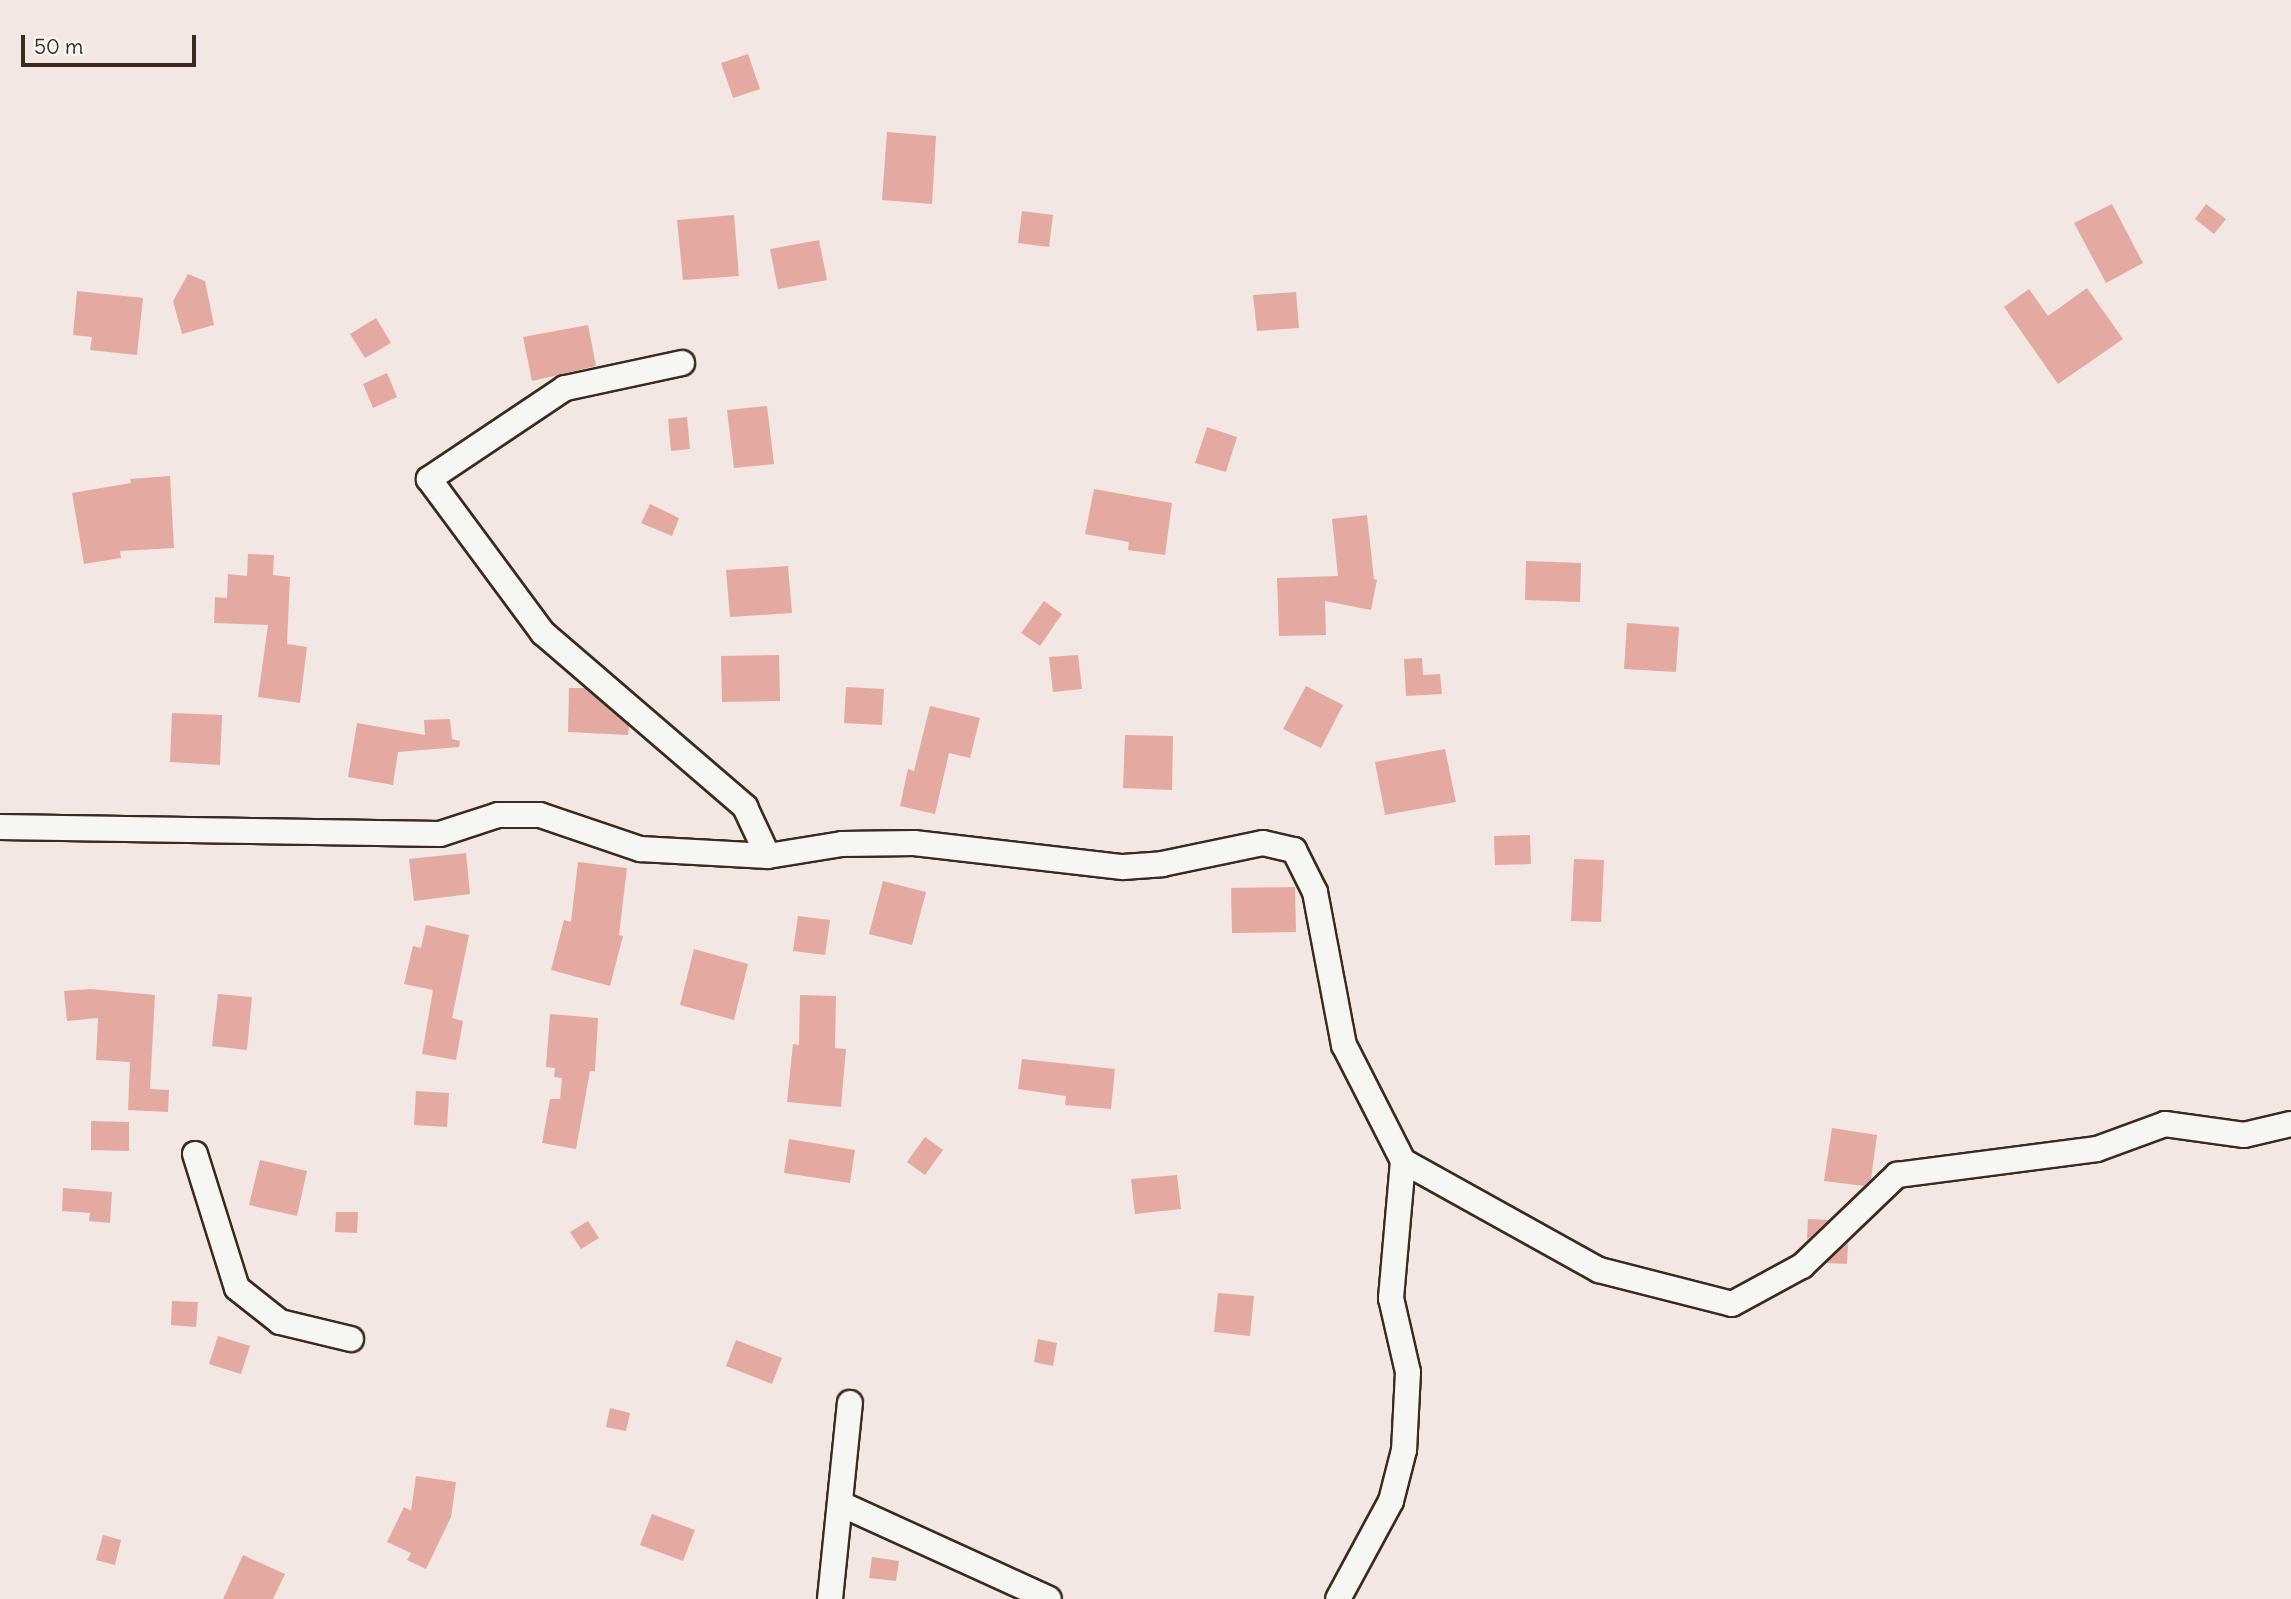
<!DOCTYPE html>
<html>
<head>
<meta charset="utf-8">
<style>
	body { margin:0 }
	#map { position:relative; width:2291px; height:1599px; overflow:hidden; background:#f2e7e2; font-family:Delius,sans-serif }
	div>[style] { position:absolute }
	.building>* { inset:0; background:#e4aaa1 }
	.roads { filter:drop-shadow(2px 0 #3b2a1e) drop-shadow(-2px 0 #3b2a1e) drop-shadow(0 2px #3b2a1e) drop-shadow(0 -2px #3b2a1e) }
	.minor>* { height:24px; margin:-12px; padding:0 12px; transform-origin:12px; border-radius:12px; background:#f6f6f2 }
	span { translate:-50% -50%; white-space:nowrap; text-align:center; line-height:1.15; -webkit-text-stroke:6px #f6f6f2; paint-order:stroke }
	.scale { position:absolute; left:21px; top:35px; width:175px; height:32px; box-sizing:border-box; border:4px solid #3b2a1e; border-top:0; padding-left:9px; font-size:21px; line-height:24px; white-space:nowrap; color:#3b2a1e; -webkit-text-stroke:5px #f6f6f2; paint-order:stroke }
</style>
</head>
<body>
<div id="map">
	<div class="building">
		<div style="clip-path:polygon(748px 54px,760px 89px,733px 98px,721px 63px)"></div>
		<div style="clip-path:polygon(887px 132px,936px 136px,932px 204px,882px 200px)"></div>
		<div style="clip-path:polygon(2112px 204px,2143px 263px,2106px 283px,2074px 223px)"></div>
		<div style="clip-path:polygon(2206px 204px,2226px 219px,2214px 234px,2195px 219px)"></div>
		<div style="clip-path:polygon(1022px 211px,1053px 215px,1049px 247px,1018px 243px)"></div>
		<div style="clip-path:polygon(734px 215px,739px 276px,683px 280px,677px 220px)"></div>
		<div style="clip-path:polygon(819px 240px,827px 280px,778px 289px,770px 249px)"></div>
		<div style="clip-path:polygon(188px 274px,205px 281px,214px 325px,182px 334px,173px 301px)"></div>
		<div style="clip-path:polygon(2087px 288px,2123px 339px,2058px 384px,2004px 307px,2029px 289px,2048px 316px)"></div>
		<div style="clip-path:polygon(77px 291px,143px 298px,137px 355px,90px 350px,92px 337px,73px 335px)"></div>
		<div style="clip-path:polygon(1296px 292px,1299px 328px,1257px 331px,1253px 295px)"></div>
		<div style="clip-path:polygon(376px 318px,391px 343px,365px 358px,350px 334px)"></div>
		<div style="clip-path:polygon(588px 325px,596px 366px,532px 381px,523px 337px)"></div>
		<div style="clip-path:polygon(387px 373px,397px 397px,373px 408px,363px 384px)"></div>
		<div style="clip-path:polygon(767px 406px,774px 464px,734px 468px,727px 410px)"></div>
		<div style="clip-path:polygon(687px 417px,690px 449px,671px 451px,668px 419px)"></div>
		<div style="clip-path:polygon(1207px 427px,1237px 437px,1226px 472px,1195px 463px)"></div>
		<div style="clip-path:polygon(170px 476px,174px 548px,120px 551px,121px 558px,84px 564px,72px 493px,131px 483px,130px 479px)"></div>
		<div style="clip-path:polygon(1094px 489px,1172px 503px,1165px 555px,1128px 550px,1129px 542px,1085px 534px)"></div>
		<div style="clip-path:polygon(650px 504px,679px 518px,672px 536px,641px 523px)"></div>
		<div style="clip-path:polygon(1367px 515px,1374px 579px,1377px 580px,1371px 610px,1325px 601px,1326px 635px,1279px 636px,1277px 578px,1338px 576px,1332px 519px)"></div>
		<div style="clip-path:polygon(248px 554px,274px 555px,273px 575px,290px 577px,287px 644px,307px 647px,300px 703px,258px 697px,268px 625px,214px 623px,215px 597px,227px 598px,228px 574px,247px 576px)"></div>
		<div style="clip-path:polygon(1526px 561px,1581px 563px,1580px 602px,1525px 600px)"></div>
		<div style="clip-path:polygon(788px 566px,792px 613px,730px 617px,726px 570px)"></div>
		<div style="clip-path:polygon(1044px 601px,1062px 614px,1040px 646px,1021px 633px)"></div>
		<div style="clip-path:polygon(1627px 623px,1679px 627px,1676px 672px,1624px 669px)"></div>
		<div style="clip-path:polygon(779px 655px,780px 701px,722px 702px,721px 656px)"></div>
		<div style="clip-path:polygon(1078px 655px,1082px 689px,1053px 692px,1049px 657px)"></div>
		<div style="clip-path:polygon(1422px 658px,1423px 675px,1440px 674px,1442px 694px,1406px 696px,1404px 659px)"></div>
		<div style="clip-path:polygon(1306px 686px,1343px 705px,1321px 748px,1283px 729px)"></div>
		<div style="clip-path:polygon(846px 687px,884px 689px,882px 725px,844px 723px)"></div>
		<div style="clip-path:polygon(569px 688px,585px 688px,629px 726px,628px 735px,568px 732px)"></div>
		<div style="clip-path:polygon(930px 706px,980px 718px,970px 758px,949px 753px,935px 814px,900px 806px,908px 769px,914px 771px)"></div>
		<div style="clip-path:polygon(172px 713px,222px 715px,220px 765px,170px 762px)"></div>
		<div style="clip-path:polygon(450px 719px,452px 739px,460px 741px,459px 747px,398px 752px,393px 785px,348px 777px,357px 723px,425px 735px,424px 720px)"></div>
		<div style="clip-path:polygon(1125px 735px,1173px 736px,1172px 790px,1123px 788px)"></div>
		<div style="clip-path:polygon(1445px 749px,1456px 802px,1385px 815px,1375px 762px)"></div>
		<div style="clip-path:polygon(1530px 835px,1531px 864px,1495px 865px,1494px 836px)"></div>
		<div style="clip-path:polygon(466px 853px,470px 894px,414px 901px,409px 859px)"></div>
		<div style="clip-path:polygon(1574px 859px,1604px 860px,1601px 922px,1571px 921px)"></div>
		<div style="clip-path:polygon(578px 862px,627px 868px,619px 935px,623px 936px,610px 986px,551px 970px,564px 920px,571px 922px)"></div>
		<div style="clip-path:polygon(883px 881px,926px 892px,912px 945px,869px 934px)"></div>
		<div style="clip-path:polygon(1295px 887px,1296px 932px,1232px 933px,1231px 888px)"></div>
		<div style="clip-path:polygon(798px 916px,830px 920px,825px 955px,793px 951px)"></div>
		<div style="clip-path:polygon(426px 925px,469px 935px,452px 1018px,463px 1021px,456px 1060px,422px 1054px,433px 990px,404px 984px,413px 946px,421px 948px)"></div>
		<div style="clip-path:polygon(694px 949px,748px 964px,734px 1020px,680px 1005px)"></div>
		<div style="clip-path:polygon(90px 989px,155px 995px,150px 1089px,169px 1090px,168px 1112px,128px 1110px,130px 1062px,96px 1060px,98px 1018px,67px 1021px,64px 991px)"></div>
		<div style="clip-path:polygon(218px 994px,252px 997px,247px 1050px,212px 1046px)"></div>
		<div style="clip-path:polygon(800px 995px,836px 996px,835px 1048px,846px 1049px,841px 1107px,787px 1102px,793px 1044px,799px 1045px)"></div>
		<div style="clip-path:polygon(550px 1014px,598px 1018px,595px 1071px,590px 1071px,576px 1149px,542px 1143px,550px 1099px,560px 1099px,562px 1078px,554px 1077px,555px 1068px,546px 1067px)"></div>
		<div style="clip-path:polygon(1022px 1059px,1115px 1069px,1111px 1109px,1065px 1105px,1066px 1096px,1018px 1089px)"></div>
		<div style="clip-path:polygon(416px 1091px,449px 1093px,447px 1127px,414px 1125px)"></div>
		<div style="clip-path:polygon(91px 1121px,129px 1122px,129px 1151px,91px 1150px)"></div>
		<div style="clip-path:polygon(1832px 1128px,1877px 1135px,1871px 1179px,1864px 1186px,1824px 1181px)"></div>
		<div style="clip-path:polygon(925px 1137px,943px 1150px,925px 1175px,907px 1162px)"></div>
		<div style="clip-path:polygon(789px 1139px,855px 1150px,850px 1183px,784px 1173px)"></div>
		<div style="clip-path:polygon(260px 1160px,307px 1171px,297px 1216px,249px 1205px)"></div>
		<div style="clip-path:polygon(1177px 1175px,1181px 1209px,1135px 1214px,1131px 1179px)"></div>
		<div style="clip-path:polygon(63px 1188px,112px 1192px,110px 1223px,89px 1221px,90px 1213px,62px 1211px)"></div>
		<div style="clip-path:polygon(336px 1212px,358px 1212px,357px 1233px,335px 1232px)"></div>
		<div style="clip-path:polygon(1808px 1219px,1829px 1220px,1807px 1240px)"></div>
		<div style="clip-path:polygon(588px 1221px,599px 1238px,581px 1249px,570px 1232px)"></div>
		<div style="clip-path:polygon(1848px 1243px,1847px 1264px,1826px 1263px)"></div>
		<div style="clip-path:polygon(1218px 1293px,1254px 1296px,1250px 1336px,1214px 1332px)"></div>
		<div style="clip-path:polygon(172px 1301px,198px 1302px,196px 1327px,171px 1325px)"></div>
		<div style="clip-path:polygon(218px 1336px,250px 1346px,241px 1374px,209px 1364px)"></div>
		<div style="clip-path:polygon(1038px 1339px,1057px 1343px,1053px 1366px,1034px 1362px)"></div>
		<div style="clip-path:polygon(736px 1340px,782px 1358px,772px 1384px,726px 1366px)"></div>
		<div style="clip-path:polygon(610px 1408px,630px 1413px,626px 1431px,606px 1427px)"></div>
		<div style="clip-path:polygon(416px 1476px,456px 1482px,451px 1517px,426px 1569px,407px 1560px,411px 1553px,387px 1542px,404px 1507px,411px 1511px)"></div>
		<div style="clip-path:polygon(652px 1514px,695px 1530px,683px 1561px,640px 1545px)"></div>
		<div style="clip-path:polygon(103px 1535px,121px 1540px,115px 1565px,96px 1560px)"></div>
		<div style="clip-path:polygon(243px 1555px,285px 1574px,273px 1599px,223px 1599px)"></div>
		<div style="clip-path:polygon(872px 1557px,899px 1561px,896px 1581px,869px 1578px)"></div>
	</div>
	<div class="roads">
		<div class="minor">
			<div style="left:682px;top:363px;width:120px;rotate:167.9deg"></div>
			<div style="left:565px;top:388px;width:164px;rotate:146.2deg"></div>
			<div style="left:429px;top:479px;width:192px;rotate:53.5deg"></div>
			<div style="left:543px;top:633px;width:267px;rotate:40.7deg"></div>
			<div style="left:745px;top:807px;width:54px;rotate:64.9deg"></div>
			<div style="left:0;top:827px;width:440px;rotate:0.9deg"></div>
			<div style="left:440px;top:834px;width:61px;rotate:-18.1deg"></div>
			<div style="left:498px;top:815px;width:42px"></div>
			<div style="left:540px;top:815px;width:106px;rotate:18.8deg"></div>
			<div style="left:640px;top:849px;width:128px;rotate:3.1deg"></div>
			<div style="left:768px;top:856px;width:75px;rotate:-9.2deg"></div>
			<div style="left:842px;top:844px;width:72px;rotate:-0.8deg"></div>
			<div style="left:914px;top:843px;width:210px;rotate:6.6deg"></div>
			<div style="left:1123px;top:867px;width:39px;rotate:-4deg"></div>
			<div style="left:1162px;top:864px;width:103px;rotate:-11.7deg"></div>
			<div style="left:1263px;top:843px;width:32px;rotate:13deg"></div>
			<div style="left:1294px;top:850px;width:47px;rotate:63.4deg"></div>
			<div style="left:1315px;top:892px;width:156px;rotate:79.3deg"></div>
			<div style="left:1344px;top:1045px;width:130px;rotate:63deg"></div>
			<div style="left:1403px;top:1161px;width:138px;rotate:95deg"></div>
			<div style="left:1391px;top:1298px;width:76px;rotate:77.1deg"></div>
			<div style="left:1408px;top:1372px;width:78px;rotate:92.9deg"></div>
			<div style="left:1404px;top:1450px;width:53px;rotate:104.3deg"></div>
			<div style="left:1391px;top:1501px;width:111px;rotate:118.4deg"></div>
			<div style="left:195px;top:1154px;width:140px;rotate:72.6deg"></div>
			<div style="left:237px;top:1288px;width:55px;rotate:38.3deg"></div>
			<div style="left:280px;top:1322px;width:73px;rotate:13.5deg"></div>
			<div style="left:1403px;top:1161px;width:224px;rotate:29.1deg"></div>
			<div style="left:1599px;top:1270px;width:137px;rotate:14.3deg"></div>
			<div style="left:1732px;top:1304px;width:80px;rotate:-28.5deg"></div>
			<div style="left:1802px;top:1266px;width:132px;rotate:-43.8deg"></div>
			<div style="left:1897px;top:1175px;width:202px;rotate:-7.4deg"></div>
			<div style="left:2097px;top:1149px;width:72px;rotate:-20.2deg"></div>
			<div style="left:2165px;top:1124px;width:80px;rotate:7.9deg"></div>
			<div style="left:2244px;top:1135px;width:48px;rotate:-13.2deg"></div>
			<div style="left:843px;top:1505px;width:226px;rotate:24.5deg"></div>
			<div style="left:830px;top:1599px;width:197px;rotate:-84.2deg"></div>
		</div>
	</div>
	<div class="scale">50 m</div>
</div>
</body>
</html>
